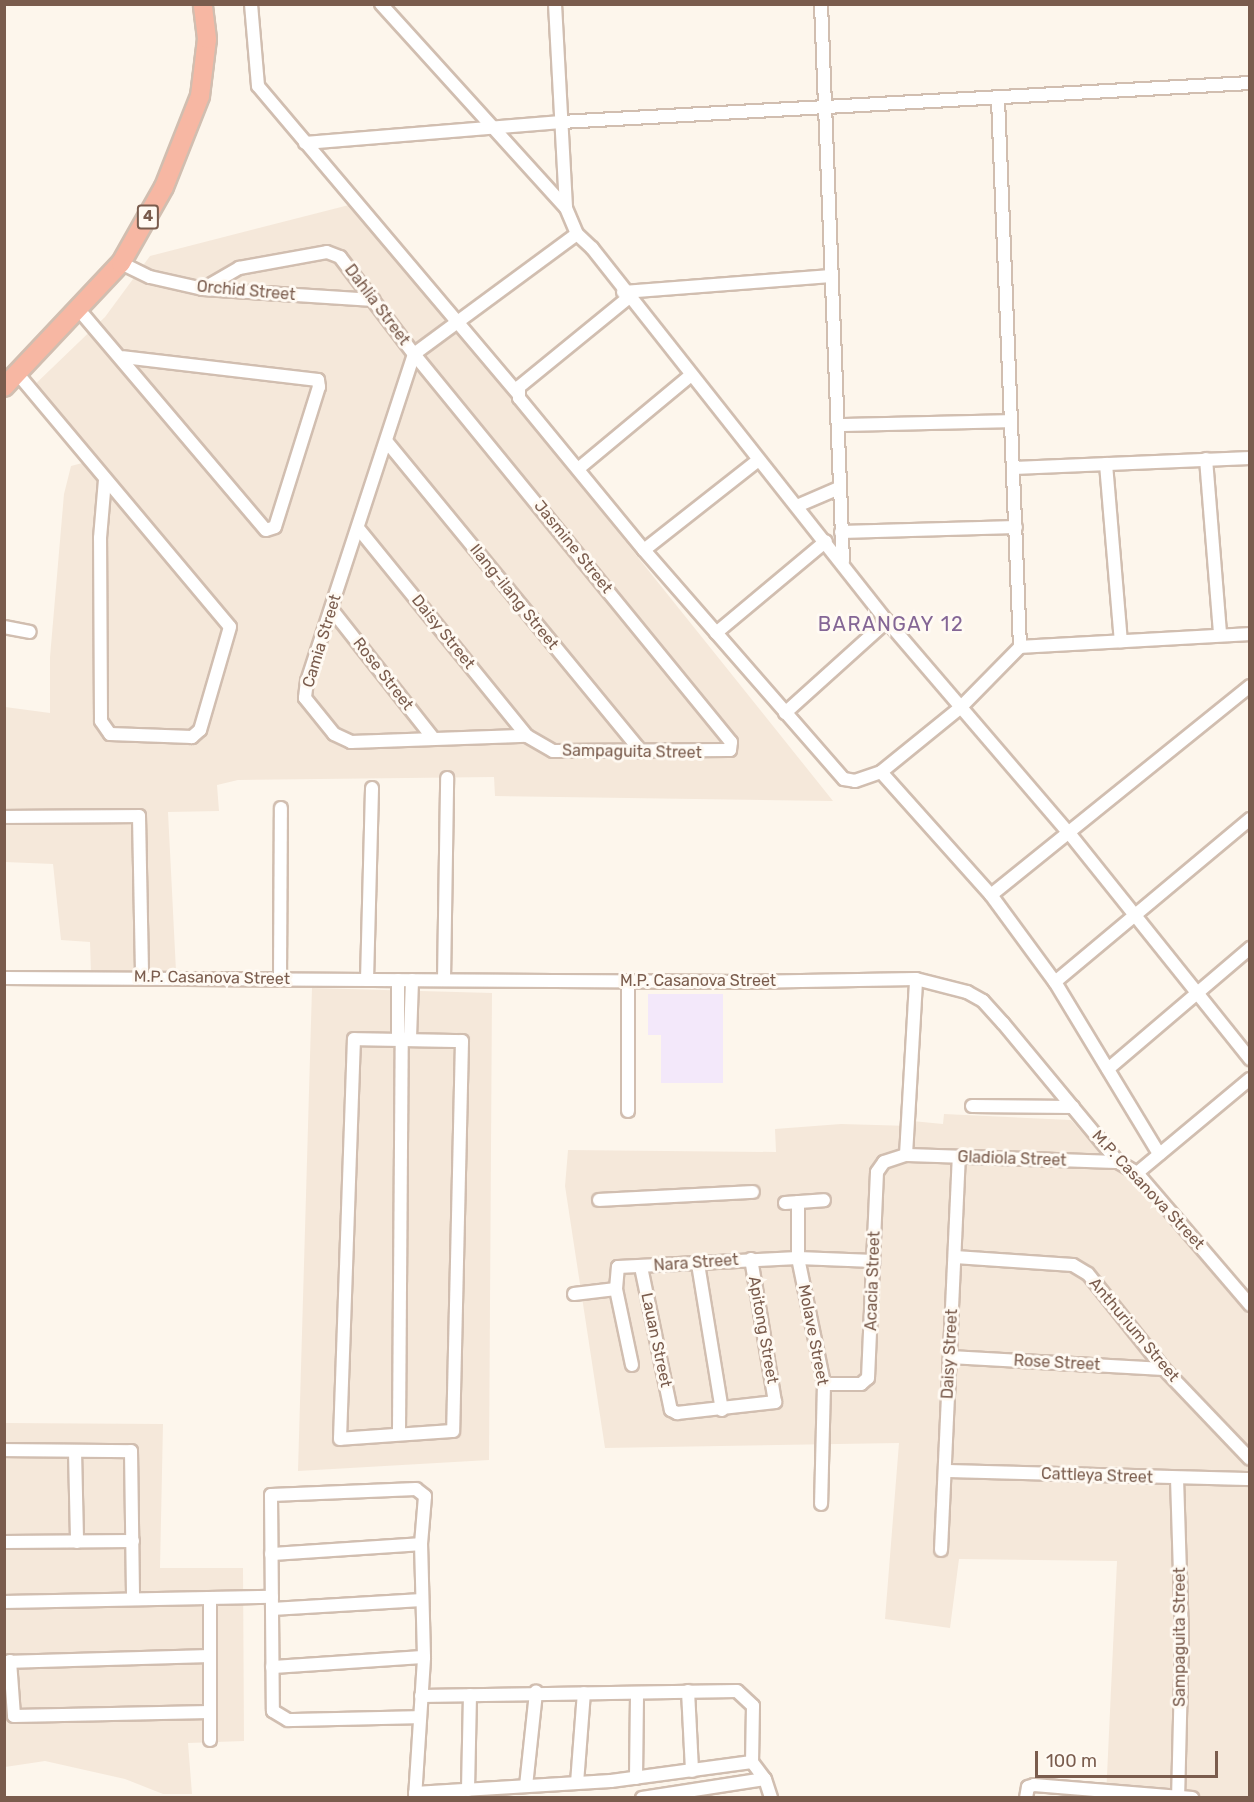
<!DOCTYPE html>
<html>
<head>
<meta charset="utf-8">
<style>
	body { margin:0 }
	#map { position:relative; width:1254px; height:1802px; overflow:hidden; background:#fdf6ec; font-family:Rubik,sans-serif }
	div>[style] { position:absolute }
	.residential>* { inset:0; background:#f5e8da }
	.education>* { inset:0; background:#f3e8fa }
	.roads { filter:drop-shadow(2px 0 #d1beb0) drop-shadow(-2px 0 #d1beb0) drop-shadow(0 2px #d1beb0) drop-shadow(0 -2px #d1beb0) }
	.minor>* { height:12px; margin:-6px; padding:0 6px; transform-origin:6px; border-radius:6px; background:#fff }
	.highway>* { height:18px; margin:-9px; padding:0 9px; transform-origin:9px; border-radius:9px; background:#f7b7a3 }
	span { translate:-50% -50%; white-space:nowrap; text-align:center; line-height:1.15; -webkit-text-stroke:6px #fffaf3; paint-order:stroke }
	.shield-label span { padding:2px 4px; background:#fffaf3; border:2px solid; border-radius:4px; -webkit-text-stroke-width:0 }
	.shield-label { font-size:15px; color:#7a5c4d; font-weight:700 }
	.street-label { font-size:16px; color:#7a5c4d }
	.quarter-label { font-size:20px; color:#846695; letter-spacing:1.5px }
	.frame { position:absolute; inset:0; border:6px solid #7a5c4d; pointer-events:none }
	.scale { position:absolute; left:1035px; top:1751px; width:183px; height:27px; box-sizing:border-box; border:3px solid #7a5c4d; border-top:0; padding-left:8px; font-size:18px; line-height:21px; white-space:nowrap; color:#7a5c4d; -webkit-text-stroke:4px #fffaf3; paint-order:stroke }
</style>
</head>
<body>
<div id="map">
	<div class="residential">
		<div style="clip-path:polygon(349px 205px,480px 360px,833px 801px,495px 796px,494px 777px,238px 780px,217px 785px,219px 811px,168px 812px,176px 971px,91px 973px,90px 942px,61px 940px,53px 864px,5px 862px,5px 707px,50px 713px,50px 657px,64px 494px,71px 466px,90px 461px,25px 394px,105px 317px,150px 256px)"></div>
		<div style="clip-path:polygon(312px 988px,492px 993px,489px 1460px,298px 1471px)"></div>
		<div style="clip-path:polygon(944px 1114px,1071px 1120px,1113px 1168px,1132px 1180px,1249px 1316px,1249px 1797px,1106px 1797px,1117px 1561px,959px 1559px,950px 1628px,885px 1619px,899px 1443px,605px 1448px,565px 1186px,568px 1150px,776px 1152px,775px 1129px,841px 1124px,911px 1126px,912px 1121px,943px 1124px)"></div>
		<div style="clip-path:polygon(5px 1423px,163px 1424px,160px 1568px,243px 1568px,244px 1741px,188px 1743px,192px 1794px,163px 1794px,125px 1779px,45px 1761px,5px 1767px)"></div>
	</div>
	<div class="education">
		<div style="clip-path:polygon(648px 994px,723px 994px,723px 1083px,661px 1083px,661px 1035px,648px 1035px)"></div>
	</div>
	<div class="roads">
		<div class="minor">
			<div style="left:251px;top:4px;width:82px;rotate:85.1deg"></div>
			<div style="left:258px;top:86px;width:402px;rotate:49.8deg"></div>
			<div style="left:381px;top:4px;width:275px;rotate:47.8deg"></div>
			<div style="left:555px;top:4px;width:204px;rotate:86.9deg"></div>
			<div style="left:566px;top:208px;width:28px;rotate:67deg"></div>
			<div style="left:577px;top:234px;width:21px;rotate:43deg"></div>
			<div style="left:592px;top:248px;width:476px;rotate:51.7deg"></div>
			<div style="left:887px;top:621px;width:279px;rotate:49.4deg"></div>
			<div style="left:1069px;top:833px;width:290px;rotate:51.3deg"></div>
			<div style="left:821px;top:4px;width:558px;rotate:87.74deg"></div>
			<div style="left:305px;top:143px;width:257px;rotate:-4.7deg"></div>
			<div style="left:561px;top:122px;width:690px;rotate:-3.24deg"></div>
			<div style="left:121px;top:263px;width:32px;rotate:26deg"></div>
			<div style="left:150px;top:277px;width:54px;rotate:12.8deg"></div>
			<div style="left:203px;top:289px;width:171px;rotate:3.7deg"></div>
			<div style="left:203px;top:289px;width:42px;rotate:-30.3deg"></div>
			<div style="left:239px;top:268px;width:89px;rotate:-10.3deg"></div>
			<div style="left:327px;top:252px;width:14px;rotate:21deg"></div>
			<div style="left:340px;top:257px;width:122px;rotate:52.7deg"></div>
			<div style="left:414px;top:354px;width:501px;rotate:50.75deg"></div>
			<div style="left:731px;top:742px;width:8px;rotate:97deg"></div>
			<div style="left:730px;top:750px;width:177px;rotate:179.7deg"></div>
			<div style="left:553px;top:751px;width:30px;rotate:-150deg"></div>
			<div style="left:527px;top:736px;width:268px;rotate:-129.1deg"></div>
			<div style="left:623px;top:292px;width:209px;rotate:-4.4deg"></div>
			<div style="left:628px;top:298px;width:141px;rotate:140.8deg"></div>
			<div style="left:519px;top:387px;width:11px;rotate:90deg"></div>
			<div style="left:519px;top:398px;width:197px;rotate:50.6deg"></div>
			<div style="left:644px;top:550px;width:304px;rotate:48.9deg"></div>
			<div style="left:844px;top:779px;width:11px;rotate:10deg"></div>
			<div style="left:855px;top:781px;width:28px;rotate:-19deg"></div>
			<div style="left:881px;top:772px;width:103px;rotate:-39.1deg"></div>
			<div style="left:961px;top:707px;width:84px;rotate:-45.5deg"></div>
			<div style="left:1020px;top:647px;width:548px;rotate:-92.3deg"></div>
			<div style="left:80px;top:311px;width:287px;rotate:49.7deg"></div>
			<div style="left:266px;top:530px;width:9px;rotate:-18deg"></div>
			<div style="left:275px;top:527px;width:147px;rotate:-72.6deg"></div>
			<div style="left:319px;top:387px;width:7px;rotate:-98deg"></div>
			<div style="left:318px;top:380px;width:196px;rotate:-173.3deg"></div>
			<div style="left:414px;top:354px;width:344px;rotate:108.1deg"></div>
			<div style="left:307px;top:681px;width:17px;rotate:97deg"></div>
			<div style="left:305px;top:698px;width:46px;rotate:51.1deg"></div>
			<div style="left:334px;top:734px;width:19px;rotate:25deg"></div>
			<div style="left:351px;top:742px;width:176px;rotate:-2deg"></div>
			<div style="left:414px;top:354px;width:202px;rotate:-36.4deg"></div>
			<div style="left:17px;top:373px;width:331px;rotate:50deg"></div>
			<div style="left:230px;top:627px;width:107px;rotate:106.2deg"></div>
			<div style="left:200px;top:730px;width:11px;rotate:139deg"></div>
			<div style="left:192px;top:737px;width:82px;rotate:-177.9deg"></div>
			<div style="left:110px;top:734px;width:16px;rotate:-125deg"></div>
			<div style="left:101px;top:721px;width:183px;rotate:-90.3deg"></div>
			<div style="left:100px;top:538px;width:58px;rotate:-85.1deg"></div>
			<div style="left:839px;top:425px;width:171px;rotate:-1.3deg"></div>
			<div style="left:387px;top:442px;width:401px;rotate:50.6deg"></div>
			<div style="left:1206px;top:459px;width:176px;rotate:85.4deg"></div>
			<div style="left:1106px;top:464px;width:178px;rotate:85.2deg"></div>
			<div style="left:1014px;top:468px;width:236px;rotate:-2.4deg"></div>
			<div style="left:578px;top:469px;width:146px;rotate:-39.7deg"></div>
			<div style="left:797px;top:506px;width:46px;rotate:-23.2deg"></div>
			<div style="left:841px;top:532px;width:175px;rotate:-1.6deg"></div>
			<div style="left:644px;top:550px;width:144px;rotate:-38.2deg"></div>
			<div style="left:332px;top:610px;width:164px;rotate:51.7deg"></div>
			<div style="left:4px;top:627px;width:26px;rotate:11deg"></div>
			<div style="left:716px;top:633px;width:143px;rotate:-39.9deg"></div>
			<div style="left:1020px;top:647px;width:230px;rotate:-3.2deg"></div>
			<div style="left:785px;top:713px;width:137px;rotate:-42deg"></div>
			<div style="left:881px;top:772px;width:165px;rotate:48.2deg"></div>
			<div style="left:991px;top:895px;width:108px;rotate:53.7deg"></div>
			<div style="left:1055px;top:982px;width:201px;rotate:58.8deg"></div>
			<div style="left:4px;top:817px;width:135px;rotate:-0.4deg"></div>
			<div style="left:139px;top:816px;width:161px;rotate:88.9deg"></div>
			<div style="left:991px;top:895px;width:333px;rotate:-38.9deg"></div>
			<div style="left:4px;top:978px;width:740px;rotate:0.31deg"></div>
			<div style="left:744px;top:982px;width:172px;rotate:-1deg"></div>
			<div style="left:916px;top:979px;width:53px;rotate:14.3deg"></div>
			<div style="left:967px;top:992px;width:18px;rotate:29deg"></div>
			<div style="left:983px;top:1001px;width:30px;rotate:48deg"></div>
			<div style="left:1003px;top:1023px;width:180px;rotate:50.4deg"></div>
			<div style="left:1118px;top:1162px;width:22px;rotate:30deg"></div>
			<div style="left:1137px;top:1173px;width:174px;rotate:49.4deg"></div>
			<div style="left:280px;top:979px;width:171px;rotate:-89.7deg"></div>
			<div style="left:367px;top:980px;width:192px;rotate:-88.5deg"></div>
			<div style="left:398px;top:980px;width:58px;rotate:90deg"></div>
			<div style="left:444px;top:980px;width:202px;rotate:-89.1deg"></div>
			<div style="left:1055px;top:982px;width:254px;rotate:-39.9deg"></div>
			<div style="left:410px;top:1038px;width:58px;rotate:-88deg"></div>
			<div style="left:354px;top:1039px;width:108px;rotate:1.1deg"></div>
			<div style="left:462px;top:1041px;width:390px;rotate:91.3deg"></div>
			<div style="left:453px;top:1431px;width:113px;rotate:176deg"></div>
			<div style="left:340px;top:1439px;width:400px;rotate:-88deg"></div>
			<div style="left:1108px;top:1069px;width:187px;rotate:-40.4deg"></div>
			<div style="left:972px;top:1106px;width:101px;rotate:0.6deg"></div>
			<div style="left:628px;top:1111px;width:130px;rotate:-90deg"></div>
			<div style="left:906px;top:1155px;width:176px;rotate:-86.7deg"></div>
			<div style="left:1137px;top:1173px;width:147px;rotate:-39.8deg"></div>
			<div style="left:599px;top:1200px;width:154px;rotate:-3deg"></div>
			<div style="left:798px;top:1202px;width:56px;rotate:90deg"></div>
			<div style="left:798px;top:1258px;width:129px;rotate:78.3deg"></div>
			<div style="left:824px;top:1384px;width:120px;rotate:91.4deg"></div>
			<div style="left:785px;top:1203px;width:39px;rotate:-4deg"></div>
			<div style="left:955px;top:1257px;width:118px;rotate:3.9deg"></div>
			<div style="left:1073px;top:1265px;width:17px;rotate:31deg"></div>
			<div style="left:1088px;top:1274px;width:122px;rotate:51.3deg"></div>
			<div style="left:1164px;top:1369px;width:124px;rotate:46.3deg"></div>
			<div style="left:698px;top:1264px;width:148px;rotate:80.7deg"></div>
			<div style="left:641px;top:1267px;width:146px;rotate:78.2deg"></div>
			<div style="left:671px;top:1410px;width:7px;rotate:27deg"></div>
			<div style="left:677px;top:1413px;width:99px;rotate:-6.4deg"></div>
			<div style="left:775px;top:1402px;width:145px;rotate:-99.5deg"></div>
			<div style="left:574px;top:1294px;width:42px;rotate:-6.8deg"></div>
			<div style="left:950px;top:1357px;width:214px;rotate:3.2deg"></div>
			<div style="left:632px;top:1365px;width:78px;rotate:-101.9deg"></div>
			<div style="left:616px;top:1289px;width:22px;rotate:-85deg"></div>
			<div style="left:618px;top:1267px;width:180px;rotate:-2.9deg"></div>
			<div style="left:798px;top:1258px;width:76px;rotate:2.3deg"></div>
			<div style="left:824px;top:1384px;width:37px"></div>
			<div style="left:861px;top:1384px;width:9px;rotate:-41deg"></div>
			<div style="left:868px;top:1378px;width:206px;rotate:-87.5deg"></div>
			<div style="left:877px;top:1172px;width:12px;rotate:-55deg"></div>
			<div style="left:884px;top:1162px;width:23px;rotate:-18deg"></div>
			<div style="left:906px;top:1155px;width:212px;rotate:1.9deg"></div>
			<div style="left:399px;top:1432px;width:394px;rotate:-89.6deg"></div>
			<div style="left:4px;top:1450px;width:127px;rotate:0.5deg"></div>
			<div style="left:131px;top:1451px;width:148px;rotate:89.2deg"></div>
			<div style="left:75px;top:1451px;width:91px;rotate:88.7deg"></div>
			<div style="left:945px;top:1471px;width:305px;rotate:1.5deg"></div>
			<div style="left:1177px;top:1478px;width:159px;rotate:88.2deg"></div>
			<div style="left:1182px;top:1637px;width:160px;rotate:91.4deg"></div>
			<div style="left:4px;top:1542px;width:129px;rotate:-0.4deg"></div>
			<div style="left:941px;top:1550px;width:392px;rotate:-87.4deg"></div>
			<div style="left:271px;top:1554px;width:150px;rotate:-3.8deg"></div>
			<div style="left:4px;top:1602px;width:268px;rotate:-1.1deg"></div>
			<div style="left:272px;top:1609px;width:150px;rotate:-3.4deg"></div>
			<div style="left:10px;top:1661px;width:55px;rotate:85.8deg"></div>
			<div style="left:14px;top:1716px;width:196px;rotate:-1.2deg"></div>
			<div style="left:4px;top:1662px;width:206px;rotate:-1.7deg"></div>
			<div style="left:272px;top:1667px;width:152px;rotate:-3.8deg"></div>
			<div style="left:688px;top:1691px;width:80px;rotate:87.1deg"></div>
			<div style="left:421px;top:1696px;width:316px;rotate:-0.9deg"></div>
			<div style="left:737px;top:1691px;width:22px;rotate:43deg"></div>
			<div style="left:753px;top:1706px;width:56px;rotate:91deg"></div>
			<div style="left:752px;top:1762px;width:21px;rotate:53deg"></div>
			<div style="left:765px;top:1779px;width:20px;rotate:72deg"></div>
			<div style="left:210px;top:1740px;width:142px;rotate:-90deg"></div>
			<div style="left:636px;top:1778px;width:84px;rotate:-89.3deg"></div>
			<div style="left:577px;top:1783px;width:90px;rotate:-85.6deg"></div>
			<div style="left:526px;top:1786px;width:95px;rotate:-83.9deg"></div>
			<div style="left:468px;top:1790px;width:95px;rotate:-88.8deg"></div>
			<div style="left:415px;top:1793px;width:196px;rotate:-3.5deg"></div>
			<div style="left:611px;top:1781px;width:142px;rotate:-7.7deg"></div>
			<div style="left:415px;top:1798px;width:141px;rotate:-86.3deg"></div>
			<div style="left:424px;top:1657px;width:113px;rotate:-91.5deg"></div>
			<div style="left:421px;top:1544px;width:48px;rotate:-85.2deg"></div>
			<div style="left:425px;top:1496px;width:11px;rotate:-142deg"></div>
			<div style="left:416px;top:1489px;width:145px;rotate:177.6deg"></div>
			<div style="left:271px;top:1495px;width:216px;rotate:89.5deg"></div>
			<div style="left:273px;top:1711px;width:17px;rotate:31deg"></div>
			<div style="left:288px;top:1720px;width:131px;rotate:-1.3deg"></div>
			<div style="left:642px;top:1798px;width:124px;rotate:-8.8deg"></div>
			<div style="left:1026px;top:1798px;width:11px;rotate:-80deg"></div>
			<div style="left:1028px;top:1787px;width:6px;rotate:-18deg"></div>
			<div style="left:1034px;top:1785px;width:159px;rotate:4.7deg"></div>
		</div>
		<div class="highway">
			<div style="left:4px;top:387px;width:170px;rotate:-46.7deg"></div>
			<div style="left:121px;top:263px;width:87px;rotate:-60.5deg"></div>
			<div style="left:164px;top:187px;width:98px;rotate:-68.4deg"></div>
			<div style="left:200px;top:96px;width:57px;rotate:-83deg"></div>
			<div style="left:207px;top:39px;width:35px;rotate:-97deg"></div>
		</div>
	</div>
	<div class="shield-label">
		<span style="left:148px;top:217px">4</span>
	</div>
	<div class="street-label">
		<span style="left:246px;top:291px;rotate:5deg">Orchid Street</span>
		<span style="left:377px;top:305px;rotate:53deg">Dahlia Street</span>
		<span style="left:573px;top:547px;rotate:51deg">Jasmine Street</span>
		<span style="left:514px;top:597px;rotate:51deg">Ilang-ilang Street</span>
		<span style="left:443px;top:632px;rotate:51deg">Daisy Street</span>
		<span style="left:322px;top:641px;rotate:-73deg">Camia Street</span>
		<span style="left:383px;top:674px;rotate:52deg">Rose Street</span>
		<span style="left:632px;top:752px;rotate:1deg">Sampaguita Street</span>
		<span style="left:212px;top:978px;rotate:1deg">M.P. Casanova Street</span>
		<span style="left:698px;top:981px">M.P. Casanova Street</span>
		<span style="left:1012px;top:1159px;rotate:2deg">Gladiola Street</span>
		<span style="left:1148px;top:1190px;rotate:47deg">M.P. Casanova Street</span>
		<span style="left:696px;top:1263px;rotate:-4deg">Nara Street</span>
		<span style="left:873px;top:1281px;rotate:-88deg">Acacia Street</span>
		<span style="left:763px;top:1330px;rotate:80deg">Apitong Street</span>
		<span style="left:1134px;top:1330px;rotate:50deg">Anthurium Street</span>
		<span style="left:813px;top:1335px;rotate:79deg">Molave Street</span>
		<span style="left:656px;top:1340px;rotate:78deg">Lauan Street</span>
		<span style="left:950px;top:1354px;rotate:-87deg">Daisy Street</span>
		<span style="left:1057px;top:1363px;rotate:3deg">Rose Street</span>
		<span style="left:1097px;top:1476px;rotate:2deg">Cattleya Street</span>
		<span style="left:1180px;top:1637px;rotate:-90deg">Sampaguita Street</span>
	</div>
	<div class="quarter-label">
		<span style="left:891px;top:624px">BARANGAY 12</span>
	</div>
	<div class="frame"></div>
	<div class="scale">100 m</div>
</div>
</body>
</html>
